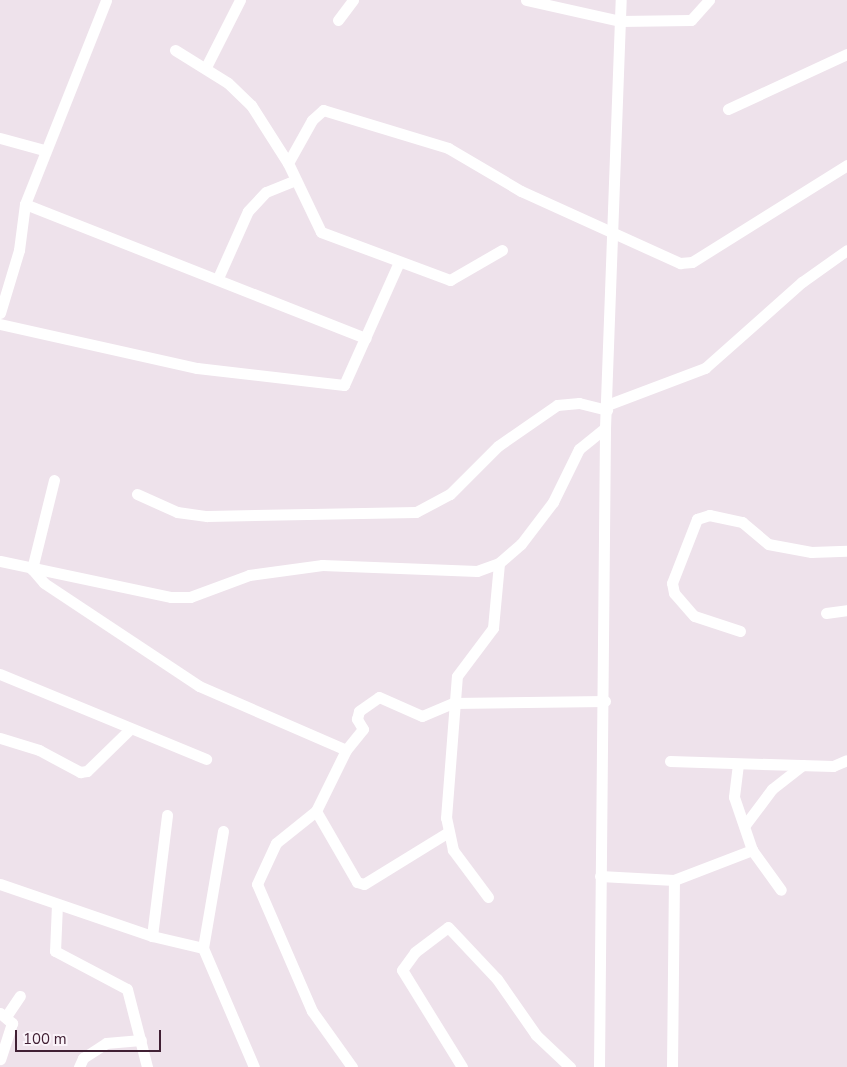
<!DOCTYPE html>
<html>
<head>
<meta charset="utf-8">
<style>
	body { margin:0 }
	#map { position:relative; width:847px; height:1067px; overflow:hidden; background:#eee2eb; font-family:"Nunito Sans",sans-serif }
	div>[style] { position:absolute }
	.street>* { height:11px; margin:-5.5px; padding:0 5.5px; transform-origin:5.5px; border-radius:5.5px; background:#fff }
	span { translate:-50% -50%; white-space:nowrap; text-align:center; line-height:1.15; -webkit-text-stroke:4.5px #faf3f9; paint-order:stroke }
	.scale { position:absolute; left:15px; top:1030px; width:146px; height:22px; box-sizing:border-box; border:2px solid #412034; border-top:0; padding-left:6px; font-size:15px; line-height:18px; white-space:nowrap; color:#412034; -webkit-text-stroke:4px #faf3f9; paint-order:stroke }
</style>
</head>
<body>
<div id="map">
	<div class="street">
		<i style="left:526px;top:0;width:96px;rotate:12.6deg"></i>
		<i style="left:620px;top:21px;width:71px;rotate:-0.8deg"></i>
		<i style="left:691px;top:20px;width:27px;rotate:-48deg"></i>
		<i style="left:338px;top:20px;width:25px;rotate:-53deg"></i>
		<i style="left:175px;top:50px;width:62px;rotate:31.9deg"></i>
		<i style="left:228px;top:83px;width:32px;rotate:44deg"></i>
		<i style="left:251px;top:105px;width:69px;rotate:57.5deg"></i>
		<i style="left:288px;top:163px;width:76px;rotate:64.4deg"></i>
		<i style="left:321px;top:232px;width:138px;rotate:20.4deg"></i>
		<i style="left:450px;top:280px;width:60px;rotate:-30deg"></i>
		<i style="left:206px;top:67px;width:75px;rotate:-63.1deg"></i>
		<i style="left:728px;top:109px;width:131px;rotate:-24.8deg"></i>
		<i style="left:0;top:138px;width:46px;rotate:15.3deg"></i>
		<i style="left:288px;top:163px;width:49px;rotate:-60.8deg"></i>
		<i style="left:312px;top:120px;width:15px;rotate:-42deg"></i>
		<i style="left:323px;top:110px;width:131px;rotate:16.9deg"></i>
		<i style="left:448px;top:148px;width:85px;rotate:30.5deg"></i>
		<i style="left:521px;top:191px;width:175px;rotate:24.4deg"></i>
		<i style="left:680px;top:263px;width:12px;rotate:-5deg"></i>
		<i style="left:692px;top:262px;width:183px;rotate:-32deg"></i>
		<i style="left:25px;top:204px;width:366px;rotate:21.5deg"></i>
		<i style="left:218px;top:278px;width:73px;rotate:-65.9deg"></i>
		<i style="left:248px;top:211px;width:26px;rotate:-47deg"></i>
		<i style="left:266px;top:192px;width:32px;rotate:-22deg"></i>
		<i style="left:0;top:313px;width:66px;rotate:-73.2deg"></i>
		<i style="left:19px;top:250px;width:46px;rotate:-82.6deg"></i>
		<i style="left:25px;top:204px;width:219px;rotate:-68.3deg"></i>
		<i style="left:0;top:324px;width:202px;rotate:12.6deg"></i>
		<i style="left:197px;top:368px;width:148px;rotate:6.6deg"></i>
		<i style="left:344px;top:385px;width:135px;rotate:-65.9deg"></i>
		<i style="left:607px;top:405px;width:105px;rotate:-20.7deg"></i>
		<i style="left:705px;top:368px;width:130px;rotate:-41.6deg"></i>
		<i style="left:802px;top:282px;width:55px;rotate:-35.4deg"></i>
		<i style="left:54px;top:480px;width:92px;rotate:103.9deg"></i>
		<i style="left:32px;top:569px;width:18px;rotate:49deg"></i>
		<i style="left:44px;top:583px;width:186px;rotate:33.6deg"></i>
		<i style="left:199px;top:686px;width:160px;rotate:23.5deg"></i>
		<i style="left:137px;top:494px;width:44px;rotate:24.2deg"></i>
		<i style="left:177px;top:512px;width:30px;rotate:8deg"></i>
		<i style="left:207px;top:516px;width:209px;rotate:-1.1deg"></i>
		<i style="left:416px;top:512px;width:38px;rotate:-28deg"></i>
		<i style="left:450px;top:494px;width:68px;rotate:-45deg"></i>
		<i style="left:498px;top:446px;width:72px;rotate:-34.8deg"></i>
		<i style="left:557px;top:405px;width:22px;rotate:-5deg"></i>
		<i style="left:579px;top:403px;width:29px;rotate:14deg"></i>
		<i style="left:0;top:561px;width:175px;rotate:11.9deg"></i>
		<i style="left:171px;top:597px;width:19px"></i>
		<i style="left:190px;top:597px;width:63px;rotate:-20.4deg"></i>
		<i style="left:249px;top:575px;width:74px;rotate:-7.8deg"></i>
		<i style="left:322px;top:565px;width:155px;rotate:2.2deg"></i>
		<i style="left:477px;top:571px;width:23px;rotate:-20deg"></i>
		<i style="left:499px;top:563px;width:29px;rotate:-41deg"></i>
		<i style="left:521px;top:544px;width:53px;rotate:-52.7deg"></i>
		<i style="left:553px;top:502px;width:59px;rotate:-63.9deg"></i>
		<i style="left:579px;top:449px;width:33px;rotate:-39deg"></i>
		<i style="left:826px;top:613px;width:21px;rotate:-8deg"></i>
		<i style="left:740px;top:631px;width:48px;rotate:-161.9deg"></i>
		<i style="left:694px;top:616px;width:30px;rotate:-131deg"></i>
		<i style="left:674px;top:593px;width:10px;rotate:-101deg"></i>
		<i style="left:672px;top:583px;width:69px;rotate:-68.7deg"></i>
		<i style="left:697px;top:519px;width:13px;rotate:-18deg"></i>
		<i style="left:709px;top:515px;width:34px;rotate:12deg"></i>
		<i style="left:742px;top:522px;width:34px;rotate:40deg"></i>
		<i style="left:768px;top:544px;width:44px;rotate:10.5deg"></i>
		<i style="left:811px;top:552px;width:36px;rotate:-2deg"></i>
		<i style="left:0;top:674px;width:223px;rotate:22.4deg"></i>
		<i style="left:0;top:738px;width:41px;rotate:17.1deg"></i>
		<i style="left:39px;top:750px;width:47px;rotate:28.2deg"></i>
		<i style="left:80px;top:772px;width:7px;rotate:-8deg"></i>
		<i style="left:87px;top:771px;width:60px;rotate:-44.3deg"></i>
		<i style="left:670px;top:761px;width:163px;rotate:1.8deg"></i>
		<i style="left:833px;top:766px;width:15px;rotate:-23deg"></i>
		<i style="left:738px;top:764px;width:33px;rotate:97deg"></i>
		<i style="left:734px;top:797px;width:56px;rotate:71.2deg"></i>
		<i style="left:752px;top:850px;width:49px;rotate:54.1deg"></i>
		<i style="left:316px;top:811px;width:82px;rotate:60deg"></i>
		<i style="left:357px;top:882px;width:7px;rotate:16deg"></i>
		<i style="left:364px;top:884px;width:97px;rotate:-31.6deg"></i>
		<i style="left:745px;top:825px;width:45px;rotate:-53.1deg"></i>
		<i style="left:772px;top:789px;width:39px;rotate:-38deg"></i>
		<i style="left:223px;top:831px;width:119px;rotate:99.7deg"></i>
		<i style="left:203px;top:948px;width:129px;rotate:66.8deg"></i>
		<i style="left:600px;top:876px;width:74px;rotate:3.1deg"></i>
		<i style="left:674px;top:880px;width:84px;rotate:-21deg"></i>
		<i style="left:0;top:884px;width:161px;rotate:18.9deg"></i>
		<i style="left:152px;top:936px;width:52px;rotate:13.2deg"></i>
		<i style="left:488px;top:897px;width:59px;rotate:-126.7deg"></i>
		<i style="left:453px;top:850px;width:33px;rotate:-102deg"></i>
		<i style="left:446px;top:818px;width:142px;rotate:-85.6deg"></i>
		<i style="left:457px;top:676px;width:60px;rotate:-53.1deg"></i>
		<i style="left:493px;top:628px;width:65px;rotate:-84.7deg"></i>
		<i style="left:57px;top:904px;width:47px;rotate:92.4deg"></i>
		<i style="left:55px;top:951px;width:81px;rotate:27.8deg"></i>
		<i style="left:127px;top:989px;width:81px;rotate:75.6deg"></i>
		<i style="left:152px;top:936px;width:122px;rotate:-82.9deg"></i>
		<i style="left:0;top:1013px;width:16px;rotate:40deg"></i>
		<i style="left:12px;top:1023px;width:38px;rotate:108deg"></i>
		<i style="left:7px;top:1015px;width:23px;rotate:-56deg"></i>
		<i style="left:79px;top:1067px;width:10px;rotate:-66deg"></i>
		<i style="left:83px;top:1058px;width:27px;rotate:-33deg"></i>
		<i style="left:106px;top:1043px;width:35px;rotate:-5deg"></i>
		<i style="left:352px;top:1067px;width:69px;rotate:-125.5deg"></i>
		<i style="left:312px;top:1011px;width:138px;rotate:-113.4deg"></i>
		<i style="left:257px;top:884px;width:45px;rotate:-65.1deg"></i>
		<i style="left:276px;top:843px;width:51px;rotate:-38.7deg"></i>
		<i style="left:316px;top:811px;width:68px;rotate:-63.8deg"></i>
		<i style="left:346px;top:750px;width:27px;rotate:-51deg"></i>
		<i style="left:363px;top:729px;width:12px;rotate:-121deg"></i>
		<i style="left:357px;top:719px;width:8px;rotate:-76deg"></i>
		<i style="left:359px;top:711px;width:24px;rotate:-35deg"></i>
		<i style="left:379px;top:697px;width:47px;rotate:23.8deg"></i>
		<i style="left:422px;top:716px;width:34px;rotate:-23deg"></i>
		<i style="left:453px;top:703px;width:152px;rotate:-0.8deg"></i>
		<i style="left:462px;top:1067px;width:114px;rotate:-121.7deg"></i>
		<i style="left:402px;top:970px;width:22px;rotate:-54deg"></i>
		<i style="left:415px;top:952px;width:41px;rotate:-37.1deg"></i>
		<i style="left:448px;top:927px;width:71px;rotate:46.7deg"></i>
		<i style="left:497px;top:979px;width:68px;rotate:55.1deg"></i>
		<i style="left:536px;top:1035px;width:47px;rotate:43.3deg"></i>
		<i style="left:599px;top:1067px;width:639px;rotate:-89.46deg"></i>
		<i style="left:605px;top:428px;width:428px;rotate:-87.9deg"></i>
		<i style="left:672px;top:1067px;width:187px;rotate:-89.4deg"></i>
	</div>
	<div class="scale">100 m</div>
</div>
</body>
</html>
